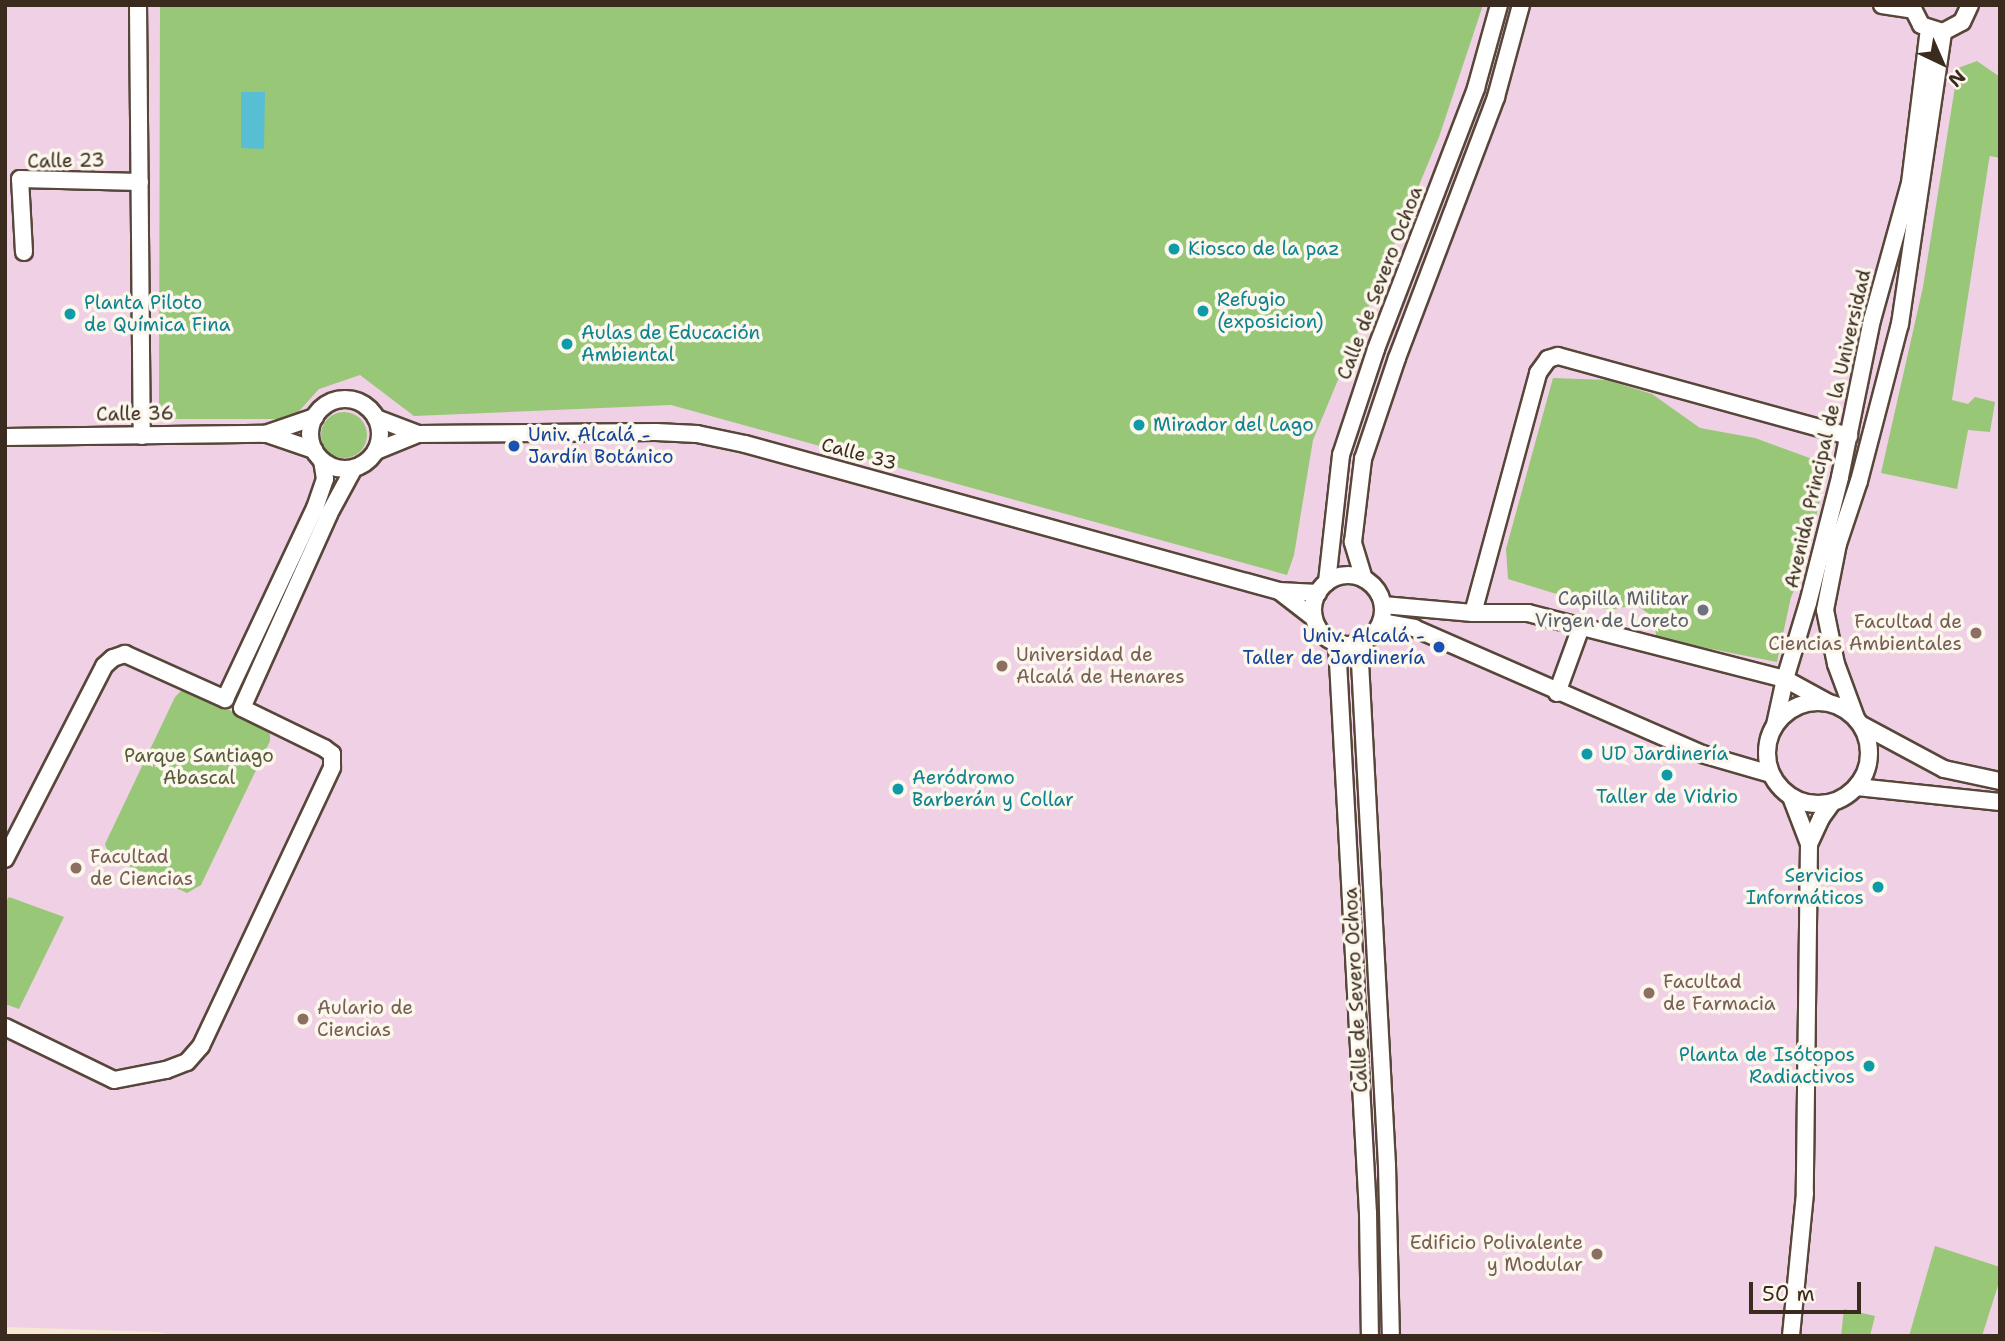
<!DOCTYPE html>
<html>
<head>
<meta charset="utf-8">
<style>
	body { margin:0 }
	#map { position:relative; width:2005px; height:1341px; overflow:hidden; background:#f6e8d2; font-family:"Shantell Sans",sans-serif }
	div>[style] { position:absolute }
	.built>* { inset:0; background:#f0d0e4 }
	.green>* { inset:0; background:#97c777 }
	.round { border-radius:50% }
	.water>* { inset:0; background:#57bed4 }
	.roads { filter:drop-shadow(2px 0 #574639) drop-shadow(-2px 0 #574639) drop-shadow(0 2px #574639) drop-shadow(0 -2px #574639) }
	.minor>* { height:16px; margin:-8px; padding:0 8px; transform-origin:8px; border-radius:8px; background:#fff }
	.minor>.ring { margin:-8px; padding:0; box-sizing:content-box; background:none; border:16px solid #fff; border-radius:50% }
	.dots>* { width:19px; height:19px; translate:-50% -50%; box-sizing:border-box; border:4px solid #fbf7ec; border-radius:50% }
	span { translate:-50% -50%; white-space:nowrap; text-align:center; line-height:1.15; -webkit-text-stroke:7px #fbf7ec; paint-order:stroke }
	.street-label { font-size:19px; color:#3b2a1e }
	.culture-label { font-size:19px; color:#0d838f }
	.left { translate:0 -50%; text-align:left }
	.right { translate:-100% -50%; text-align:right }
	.transit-label { font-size:19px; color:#164399 }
	.worship-label { font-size:19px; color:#5b616d }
	.education-label { font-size:19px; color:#785e54 }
	.park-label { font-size:19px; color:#575939 }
	.frame { position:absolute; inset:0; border:7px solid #3b2a1e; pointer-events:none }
	.north { position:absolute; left:1907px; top:28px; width:70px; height:70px; -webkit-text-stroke:5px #fbf7ec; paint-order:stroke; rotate:136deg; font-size:19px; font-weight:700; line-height:28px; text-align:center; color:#3b2a1e }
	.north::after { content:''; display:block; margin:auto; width:24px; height:32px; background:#3b2a1e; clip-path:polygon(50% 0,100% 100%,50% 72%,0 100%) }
	.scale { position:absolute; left:1749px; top:1282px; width:112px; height:32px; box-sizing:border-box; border:4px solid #3b2a1e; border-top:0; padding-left:9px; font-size:21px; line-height:24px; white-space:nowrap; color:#3b2a1e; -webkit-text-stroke:5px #fbf7ec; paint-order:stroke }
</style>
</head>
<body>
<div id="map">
	<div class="built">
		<i style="clip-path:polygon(5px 5px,2000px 5px,2000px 1336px,174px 1336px,159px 1332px,5px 1327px)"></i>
	</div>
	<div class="green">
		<i style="clip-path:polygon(160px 5px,1483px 5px,1439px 137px,1313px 440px,1294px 555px,1287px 575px,671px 405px,414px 416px,360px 375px,319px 389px,292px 419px,159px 419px)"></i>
		<i style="clip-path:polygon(1977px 61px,2000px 77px,2000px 158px,1990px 156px,1989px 160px,1952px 400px,1968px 404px,1975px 397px,1995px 402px,1990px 432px,1968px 430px,1957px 489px,1881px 473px,1923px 287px,1958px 68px)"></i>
		<i style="clip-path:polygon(1553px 378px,1607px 380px,1652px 394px,1700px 428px,1755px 438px,1818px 461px,1822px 491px,1803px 572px,1791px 597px,1777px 662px,1656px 638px,1655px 618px,1636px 605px,1609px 610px,1508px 579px,1506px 549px)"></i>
		<i class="round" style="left:321px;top:412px;width:46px;height:46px"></i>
		<i style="clip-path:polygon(189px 690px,267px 729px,270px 734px,270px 741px,201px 885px,187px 893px,110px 857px,105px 844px,175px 697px,181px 691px)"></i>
		<i style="clip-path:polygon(9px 897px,64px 917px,19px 1009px,5px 1004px,5px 903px)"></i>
		<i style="clip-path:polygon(1935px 1246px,2000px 1267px,2000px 1279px,1982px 1336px,1909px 1336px)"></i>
		<i style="clip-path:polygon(1844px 1309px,1875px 1316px,1870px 1336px,1841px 1336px)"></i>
	</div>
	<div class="water">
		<i style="clip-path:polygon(241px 92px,265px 92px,264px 149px,241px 148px)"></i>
	</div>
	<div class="roads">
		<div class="minor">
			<i style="left:138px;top:5px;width:431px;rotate:89.5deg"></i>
			<i style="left:1882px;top:5px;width:30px;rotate:9deg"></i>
			<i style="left:1911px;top:5px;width:22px;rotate:63deg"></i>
			<i style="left:1921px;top:25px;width:23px;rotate:18deg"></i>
			<i style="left:1943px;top:32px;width:21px;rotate:-28deg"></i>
			<i style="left:1962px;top:22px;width:19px;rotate:-65deg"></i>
			<i style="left:24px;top:252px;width:73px;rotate:-93.1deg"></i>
			<i style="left:20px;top:179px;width:120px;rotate:1.4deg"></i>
			<i class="ring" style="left:310px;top:399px;width:54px;height:54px"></i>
			<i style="left:376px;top:418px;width:45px;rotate:20.9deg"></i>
			<i style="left:267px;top:434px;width:50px;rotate:18.8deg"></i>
			<i style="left:5px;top:437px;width:260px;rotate:-0.7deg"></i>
			<i style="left:265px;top:434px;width:53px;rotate:-18.8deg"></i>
			<i style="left:376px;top:451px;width:45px;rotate:-22deg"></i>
			<i style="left:418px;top:434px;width:238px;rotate:-0.5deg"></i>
			<i style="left:656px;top:432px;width:41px;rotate:2.8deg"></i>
			<i style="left:697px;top:434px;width:49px;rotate:11.8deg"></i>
			<i style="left:745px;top:444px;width:554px;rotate:15.39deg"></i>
			<i style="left:1279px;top:591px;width:39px;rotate:3deg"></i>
			<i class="ring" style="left:1313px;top:575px;width:54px;height:54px"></i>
			<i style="left:1364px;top:579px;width:39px;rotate:-107deg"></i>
			<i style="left:1353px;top:542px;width:84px;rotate:-83.1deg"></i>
			<i style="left:1363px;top:459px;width:107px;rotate:-71.4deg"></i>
			<i style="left:1397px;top:358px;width:279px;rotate:-69.2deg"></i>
			<i style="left:1496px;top:97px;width:95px;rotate:-74.8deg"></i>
			<i style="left:1327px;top:582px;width:128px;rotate:-83.7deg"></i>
			<i style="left:1341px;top:455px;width:112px;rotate:-71.7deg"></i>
			<i style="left:1376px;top:349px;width:280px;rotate:-69deg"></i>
			<i style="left:1476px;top:88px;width:86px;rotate:-74.5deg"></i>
			<i style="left:1279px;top:591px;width:44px;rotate:37.6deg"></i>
			<i style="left:1383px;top:605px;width:90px;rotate:5.1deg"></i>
			<i style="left:1473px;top:613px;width:55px"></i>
			<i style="left:1528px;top:613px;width:265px;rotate:14.4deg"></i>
			<i style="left:1785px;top:679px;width:50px;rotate:28.6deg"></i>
			<i style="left:1473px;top:613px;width:249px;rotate:-74.8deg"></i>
			<i style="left:1538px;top:373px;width:17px;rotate:-54deg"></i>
			<i style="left:1548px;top:359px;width:10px;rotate:-17deg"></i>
			<i style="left:1558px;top:356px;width:302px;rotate:15.4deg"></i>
			<i style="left:1381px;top:622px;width:34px;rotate:10deg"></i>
			<i style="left:1414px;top:628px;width:314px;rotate:23.6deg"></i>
			<i style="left:1702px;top:754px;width:72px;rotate:16.2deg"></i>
			<i style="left:1363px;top:642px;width:20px;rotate:99deg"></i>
			<i style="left:1360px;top:662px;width:504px;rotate:86.93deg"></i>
			<i style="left:1387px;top:1165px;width:171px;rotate:88.7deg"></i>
			<i style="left:1337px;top:643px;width:571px;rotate:86.89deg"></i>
			<i style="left:1368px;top:1213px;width:123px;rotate:89.1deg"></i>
			<i style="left:1557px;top:693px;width:70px;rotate:-70deg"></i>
			<i class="ring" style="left:1767px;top:702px;width:86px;height:86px"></i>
			<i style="left:1856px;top:718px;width:58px;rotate:-110.3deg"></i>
			<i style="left:1836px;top:664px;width:55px;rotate:-101.5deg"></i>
			<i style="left:1825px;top:610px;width:67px;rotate:-78.9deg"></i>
			<i style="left:1838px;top:544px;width:66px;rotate:-71.6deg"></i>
			<i style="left:1859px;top:481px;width:162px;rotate:-75.4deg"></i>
			<i style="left:1900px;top:324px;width:295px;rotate:-81.6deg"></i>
			<i style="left:1775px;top:725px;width:47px;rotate:-77.7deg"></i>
			<i style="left:1785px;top:679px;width:79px;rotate:-73.2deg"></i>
			<i style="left:1808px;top:603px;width:130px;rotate:-75.7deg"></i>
			<i style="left:1840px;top:477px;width:160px;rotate:-78.5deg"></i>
			<i style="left:1872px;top:320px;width:142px;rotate:-74.5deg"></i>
			<i style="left:1910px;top:183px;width:155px;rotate:-83deg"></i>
			<i style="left:1862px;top:725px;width:93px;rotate:28.2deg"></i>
			<i style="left:1944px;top:769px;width:57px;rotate:12.1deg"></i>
			<i style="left:1857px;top:787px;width:144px;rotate:6deg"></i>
			<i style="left:1791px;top:797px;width:50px;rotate:69deg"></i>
			<i style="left:1809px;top:844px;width:349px;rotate:90.7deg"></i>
			<i style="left:1805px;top:1193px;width:144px;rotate:95.6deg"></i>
			<i style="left:1809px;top:844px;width:29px;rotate:-65deg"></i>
			<i style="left:1821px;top:818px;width:19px;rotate:-54deg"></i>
			<i style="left:5px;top:859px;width:217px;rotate:-62.8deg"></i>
			<i style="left:104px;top:666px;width:12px;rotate:-42deg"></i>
			<i style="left:113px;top:658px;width:13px;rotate:-18deg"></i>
			<i style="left:125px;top:654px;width:110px;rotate:24.2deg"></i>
			<i style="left:225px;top:699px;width:211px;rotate:-64.8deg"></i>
			<i style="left:315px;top:508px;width:31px;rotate:-71deg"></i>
			<i style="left:325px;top:479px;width:18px;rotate:-99deg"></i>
			<i style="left:5px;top:1027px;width:121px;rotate:25.9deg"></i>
			<i style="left:114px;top:1080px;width:53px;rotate:-10.9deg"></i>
			<i style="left:166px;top:1070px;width:22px;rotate:-21deg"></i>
			<i style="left:187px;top:1062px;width:21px;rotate:-49deg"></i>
			<i style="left:201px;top:1046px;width:308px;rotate:-64.8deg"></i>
			<i style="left:332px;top:767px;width:13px;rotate:-90deg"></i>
			<i style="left:332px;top:754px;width:10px;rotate:-143deg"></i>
			<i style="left:324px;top:748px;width:91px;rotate:-154deg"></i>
			<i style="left:242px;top:708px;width:213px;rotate:-65.8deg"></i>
			<i style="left:329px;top:514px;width:52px;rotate:-61.5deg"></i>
		</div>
	</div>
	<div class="dots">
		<i style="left:1174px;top:249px;background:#0f9aa8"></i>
		<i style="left:1203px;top:311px;background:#0f9aa8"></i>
		<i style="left:70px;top:314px;background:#0f9aa8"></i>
		<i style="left:567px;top:344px;background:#0f9aa8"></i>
		<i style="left:1139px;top:425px;background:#0f9aa8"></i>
		<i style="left:514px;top:446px;background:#1a4fb4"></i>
		<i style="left:1703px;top:610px;background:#6b7280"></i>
		<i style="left:1976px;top:633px;background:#8d6e63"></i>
		<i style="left:1439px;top:647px;background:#1a4fb4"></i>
		<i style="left:1002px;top:666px;background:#8d6e63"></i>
		<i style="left:1587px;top:754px;background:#0f9aa8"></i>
		<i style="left:1667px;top:775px;background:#0f9aa8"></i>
		<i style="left:898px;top:789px;background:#0f9aa8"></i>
		<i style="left:76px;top:868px;background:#8d6e63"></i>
		<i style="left:1878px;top:887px;background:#0f9aa8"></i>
		<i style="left:1649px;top:993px;background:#8d6e63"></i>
		<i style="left:303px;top:1019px;background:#8d6e63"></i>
		<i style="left:1869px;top:1066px;background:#0f9aa8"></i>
		<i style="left:1597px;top:1254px;background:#8d6e63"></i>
	</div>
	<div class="street-label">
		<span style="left:66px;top:161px;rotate:-1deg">Calle 23</span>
		<span style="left:1380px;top:283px;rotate:-69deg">Calle de Severo Ochoa</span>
		<span style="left:135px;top:414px;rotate:-1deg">Calle 36</span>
		<span style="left:1828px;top:429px;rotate:-77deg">Avenida Principal de la Universidad</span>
		<span style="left:859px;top:454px;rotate:15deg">Calle 33</span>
		<span style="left:1356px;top:990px;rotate:-93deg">Calle de Severo Ochoa</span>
	</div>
	<div class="culture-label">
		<span class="left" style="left:1188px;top:249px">Kiosco de la paz</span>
		<span class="left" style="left:1217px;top:311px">Refugio<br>(exposicion)</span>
		<span class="left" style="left:84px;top:314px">Planta Piloto<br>de Química Fina</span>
		<span class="left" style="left:581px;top:344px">Aulas de Educación<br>Ambiental</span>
		<span class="left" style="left:1153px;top:425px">Mirador del Lago</span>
		<span class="left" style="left:1601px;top:754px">UD Jardinería</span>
		<span class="left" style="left:912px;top:789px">Aeródromo<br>Barberán y Collar</span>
		<span style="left:1667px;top:797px">Taller de Vidrio</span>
		<span class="right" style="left:1864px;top:887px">Servicios<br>Informáticos</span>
		<span class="right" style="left:1855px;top:1066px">Planta de Isótopos<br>Radiactivos</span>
	</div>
	<div class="transit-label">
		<span class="left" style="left:528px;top:446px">Univ. Alcalá -<br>Jardín Botánico</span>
		<span class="right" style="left:1425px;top:647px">Univ. Alcalá -<br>Taller de Jardinería</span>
	</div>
	<div class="worship-label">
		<span class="right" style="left:1689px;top:610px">Capilla Militar<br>Virgen de Loreto</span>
	</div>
	<div class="education-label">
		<span class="right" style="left:1962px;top:633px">Facultad de<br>Ciencias Ambientales</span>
		<span class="left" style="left:1016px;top:666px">Universidad de<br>Alcalá de Henares</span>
		<span class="left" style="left:90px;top:868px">Facultad<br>de Ciencias</span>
		<span class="left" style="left:1663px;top:993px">Facultad<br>de Farmacia</span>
		<span class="left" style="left:317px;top:1019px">Aulario de<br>Ciencias</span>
		<span class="right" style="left:1583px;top:1254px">Edificio Polivalente<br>y Modular</span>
	</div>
	<div class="park-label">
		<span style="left:199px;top:767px">Parque Santiago<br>Abascal</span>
	</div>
	<div class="frame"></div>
	<div class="north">N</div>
	<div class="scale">50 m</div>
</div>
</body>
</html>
